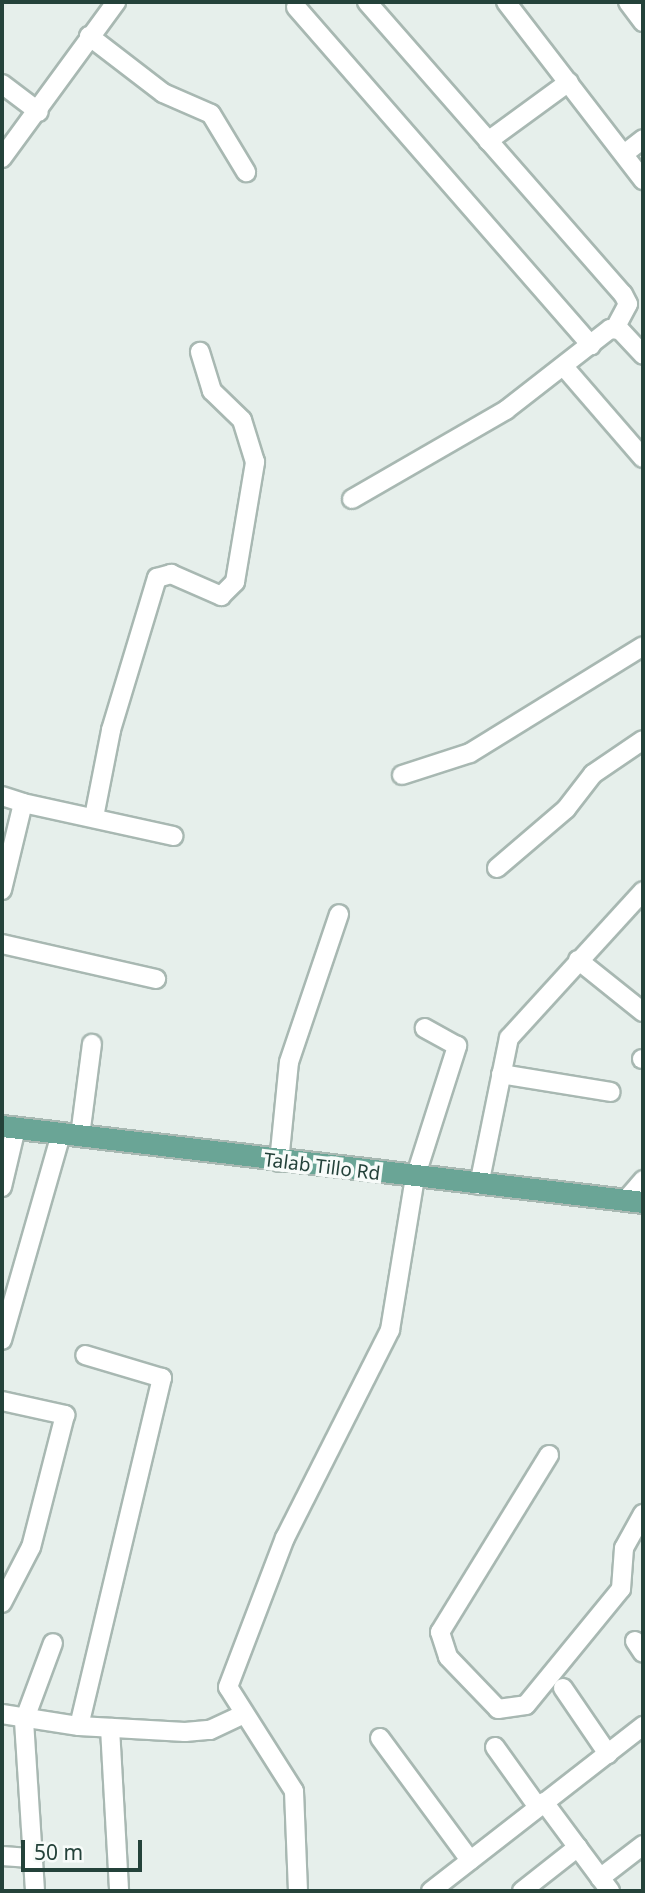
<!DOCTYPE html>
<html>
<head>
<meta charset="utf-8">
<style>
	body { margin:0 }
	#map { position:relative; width:645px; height:1893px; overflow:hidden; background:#e6efeb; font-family:"Noto Sans",sans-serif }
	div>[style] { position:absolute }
	.roads { filter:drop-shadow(2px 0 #a8b8b2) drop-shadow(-2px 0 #a8b8b2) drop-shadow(0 2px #a8b8b2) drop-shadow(0 -2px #a8b8b2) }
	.minor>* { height:18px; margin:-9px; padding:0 9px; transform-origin:9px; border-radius:9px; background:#fff }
	.major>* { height:21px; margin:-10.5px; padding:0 10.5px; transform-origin:10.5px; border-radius:10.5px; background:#6aa596 }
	span { translate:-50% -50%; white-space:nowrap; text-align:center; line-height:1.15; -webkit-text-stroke:7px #f7fbf9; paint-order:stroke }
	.street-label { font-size:19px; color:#24423a }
	.frame { position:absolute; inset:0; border:4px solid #24423a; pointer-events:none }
	.scale { position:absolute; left:21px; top:1840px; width:121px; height:32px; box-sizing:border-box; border:4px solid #24423a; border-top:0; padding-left:9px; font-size:21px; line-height:24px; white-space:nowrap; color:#24423a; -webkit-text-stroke:5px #f7fbf9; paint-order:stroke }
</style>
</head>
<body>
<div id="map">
	<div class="roads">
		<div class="minor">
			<i style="left:367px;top:2px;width:388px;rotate:48.8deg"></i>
			<i style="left:623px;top:294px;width:11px;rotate:63deg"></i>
			<i style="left:628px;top:304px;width:27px;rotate:118deg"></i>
			<i style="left:506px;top:2px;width:225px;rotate:52.4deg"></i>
			<i style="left:628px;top:2px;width:25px;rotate:53deg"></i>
			<i style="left:296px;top:7px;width:449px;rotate:48.9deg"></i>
			<i style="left:89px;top:36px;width:93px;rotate:37.6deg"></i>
			<i style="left:163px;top:93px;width:52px;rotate:23.6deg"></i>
			<i style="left:211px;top:114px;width:68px;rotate:58.9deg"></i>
			<i style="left:2px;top:84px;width:46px;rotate:37.1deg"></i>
			<i style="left:488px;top:141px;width:100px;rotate:-36.1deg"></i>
			<i style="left:624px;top:154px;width:24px;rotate:-38deg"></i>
			<i style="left:2px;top:158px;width:193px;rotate:-53.8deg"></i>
			<i style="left:565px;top:368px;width:119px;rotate:49.1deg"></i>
			<i style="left:352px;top:499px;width:178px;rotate:-30deg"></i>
			<i style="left:506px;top:410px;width:132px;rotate:-37.9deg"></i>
			<i style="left:610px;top:329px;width:10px;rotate:6deg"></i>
			<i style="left:620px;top:330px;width:34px;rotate:47deg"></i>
			<i style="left:402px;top:775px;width:71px;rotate:-17.9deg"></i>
			<i style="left:470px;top:753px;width:203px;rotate:-31.7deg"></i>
			<i style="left:2px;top:796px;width:22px;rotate:18deg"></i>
			<i style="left:94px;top:817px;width:89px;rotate:-78.9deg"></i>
			<i style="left:111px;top:730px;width:159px;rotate:-73.2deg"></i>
			<i style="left:157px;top:578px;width:15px;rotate:-16deg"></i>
			<i style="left:171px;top:574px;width:55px;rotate:23.7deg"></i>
			<i style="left:221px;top:596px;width:20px;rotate:-45deg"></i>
			<i style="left:235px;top:582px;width:122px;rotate:-80.5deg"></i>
			<i style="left:255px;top:462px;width:44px;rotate:-107.2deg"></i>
			<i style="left:242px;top:420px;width:42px;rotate:-136deg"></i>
			<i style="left:212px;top:391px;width:41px;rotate:-107.1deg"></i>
			<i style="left:497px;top:868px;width:91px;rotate:-40.5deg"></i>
			<i style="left:566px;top:809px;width:44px;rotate:-52.4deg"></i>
			<i style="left:593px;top:774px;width:60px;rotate:-34.2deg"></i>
			<i style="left:2px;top:890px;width:89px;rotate:-76.4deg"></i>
			<i style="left:23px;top:803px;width:154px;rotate:12.4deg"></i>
			<i style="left:2px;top:944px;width:158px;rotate:12.8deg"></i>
			<i style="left:578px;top:960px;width:83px;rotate:38.7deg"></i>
			<i style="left:642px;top:1059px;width:1px"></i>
			<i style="left:501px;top:1074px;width:111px;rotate:9.3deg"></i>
			<i style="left:80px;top:1136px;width:93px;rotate:-82.6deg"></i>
			<i style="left:279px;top:1162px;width:100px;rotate:-84.3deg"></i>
			<i style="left:289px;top:1062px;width:156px;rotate:-71.3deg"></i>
			<i style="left:479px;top:1185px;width:150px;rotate:-78.5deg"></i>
			<i style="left:509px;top:1038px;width:199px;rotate:-47.6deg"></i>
			<i style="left:2px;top:1187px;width:61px;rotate:-76.7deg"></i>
			<i style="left:625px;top:1201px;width:28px;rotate:-49deg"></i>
			<i style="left:2px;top:1340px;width:214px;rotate:-74deg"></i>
			<i style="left:2px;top:1401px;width:65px;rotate:12.5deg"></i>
			<i style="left:65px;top:1415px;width:136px;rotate:104.4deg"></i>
			<i style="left:31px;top:1547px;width:63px;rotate:117.4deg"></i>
			<i style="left:549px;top:1455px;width:208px;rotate:121.6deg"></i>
			<i style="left:440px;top:1632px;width:26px;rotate:72deg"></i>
			<i style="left:448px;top:1657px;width:72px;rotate:46.1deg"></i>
			<i style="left:498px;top:1709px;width:28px;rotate:-8deg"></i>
			<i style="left:526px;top:1705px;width:150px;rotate:-50.7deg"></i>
			<i style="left:621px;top:1589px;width:41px;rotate:-85.8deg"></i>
			<i style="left:624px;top:1548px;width:39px;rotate:-61deg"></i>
			<i style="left:635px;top:1641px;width:14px;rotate:56deg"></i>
			<i style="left:563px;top:1688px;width:80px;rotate:55.7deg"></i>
			<i style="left:2px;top:1714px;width:78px;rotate:8.9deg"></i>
			<i style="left:79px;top:1726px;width:106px;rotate:3.2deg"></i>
			<i style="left:185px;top:1732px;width:25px;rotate:-5deg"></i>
			<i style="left:210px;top:1730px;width:35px;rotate:-25deg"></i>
			<i style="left:79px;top:1726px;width:358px;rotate:-76.6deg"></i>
			<i style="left:162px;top:1378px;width:80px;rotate:-163.4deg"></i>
			<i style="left:110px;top:1728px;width:163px;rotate:86.8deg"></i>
			<i style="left:380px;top:1738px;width:152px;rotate:53.6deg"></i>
			<i style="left:495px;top:1747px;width:74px;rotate:54.4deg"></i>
			<i style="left:544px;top:1802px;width:111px;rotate:53.4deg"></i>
			<i style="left:2px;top:1856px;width:32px;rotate:4deg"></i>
			<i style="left:600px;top:1878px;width:54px;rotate:-37.5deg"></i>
			<i style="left:35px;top:1891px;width:170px;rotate:-93.7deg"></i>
			<i style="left:24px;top:1721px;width:83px;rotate:-69.6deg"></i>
			<i style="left:298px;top:1891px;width:100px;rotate:-92.3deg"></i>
			<i style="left:294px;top:1791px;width:123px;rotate:-122.4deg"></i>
			<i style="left:228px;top:1687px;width:160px;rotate:-69.1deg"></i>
			<i style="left:285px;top:1538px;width:233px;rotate:-63.2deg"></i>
			<i style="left:390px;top:1330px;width:154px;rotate:-80.7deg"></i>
			<i style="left:415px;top:1178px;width:139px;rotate:-72.3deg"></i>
			<i style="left:457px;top:1046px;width:37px;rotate:-151deg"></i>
			<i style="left:431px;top:1891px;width:269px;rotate:-37.9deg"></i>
			<i style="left:522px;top:1891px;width:71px;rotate:-38.2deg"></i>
		</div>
		<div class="major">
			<i style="left:2px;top:1126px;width:645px;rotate:6.76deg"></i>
		</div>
	</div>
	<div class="street-label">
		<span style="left:322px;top:1167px;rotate:7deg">Talab Tillo Rd</span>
	</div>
	<div class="frame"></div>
	<div class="scale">50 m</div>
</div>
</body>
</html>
